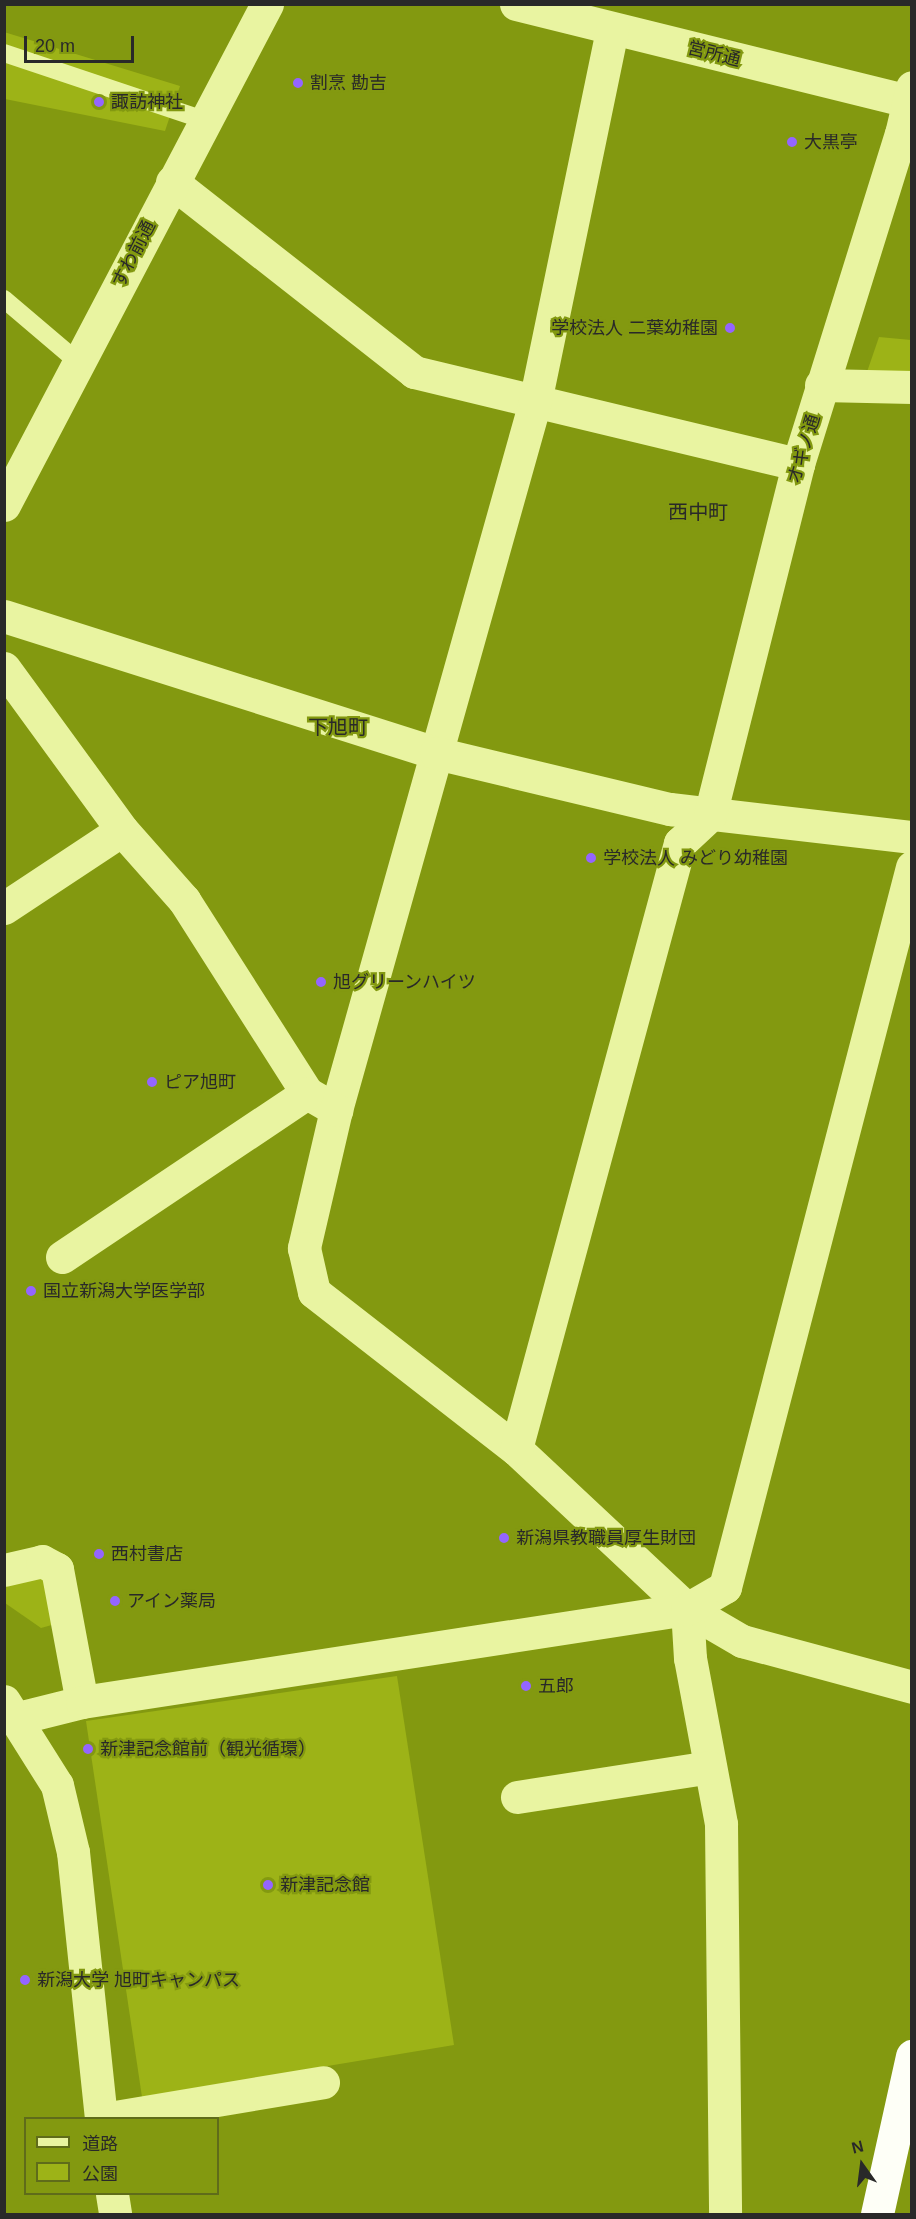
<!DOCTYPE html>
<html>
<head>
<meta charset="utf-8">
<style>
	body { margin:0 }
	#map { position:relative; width:916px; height:2219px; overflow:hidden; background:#839910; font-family:Helvetica,"Noto Sans JP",sans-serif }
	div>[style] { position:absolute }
	.green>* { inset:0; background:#9db317 }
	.service>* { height:18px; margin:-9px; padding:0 9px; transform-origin:9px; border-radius:9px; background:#e9f4a1 }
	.minor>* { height:33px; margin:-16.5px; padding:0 16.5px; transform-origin:16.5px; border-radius:16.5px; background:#e9f4a1 }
	.tertiary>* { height:33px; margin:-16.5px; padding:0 16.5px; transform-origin:16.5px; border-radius:16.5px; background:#e9f4a1 }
	.trunk>* { height:33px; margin:-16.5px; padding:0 16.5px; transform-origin:16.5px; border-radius:16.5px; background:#fefff7 }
	.dots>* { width:16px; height:16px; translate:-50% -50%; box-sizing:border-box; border:3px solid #839910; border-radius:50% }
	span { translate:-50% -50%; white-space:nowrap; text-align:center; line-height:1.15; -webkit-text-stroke:4.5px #839910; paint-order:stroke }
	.street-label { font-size:18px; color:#292929 }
	.poi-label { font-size:18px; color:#292929 }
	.left { translate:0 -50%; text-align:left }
	.right { translate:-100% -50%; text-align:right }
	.neighbourhood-label { font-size:20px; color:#292929 }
	.frame { position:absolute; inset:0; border:6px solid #292929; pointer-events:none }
	.legend { position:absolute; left:24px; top:2117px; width:195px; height:78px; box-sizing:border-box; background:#839910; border:2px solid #5f6c1a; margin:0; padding:8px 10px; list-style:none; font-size:18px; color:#292929 }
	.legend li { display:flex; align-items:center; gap:12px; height:30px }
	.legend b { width:30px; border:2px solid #5f6c1a }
	.north { position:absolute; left:832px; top:2135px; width:60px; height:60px; -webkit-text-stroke:4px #839910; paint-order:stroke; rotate:346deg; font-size:16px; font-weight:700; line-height:24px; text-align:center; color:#292929 }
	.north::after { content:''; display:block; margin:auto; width:21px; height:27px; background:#292929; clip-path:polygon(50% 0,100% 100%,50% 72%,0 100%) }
	.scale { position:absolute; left:24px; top:36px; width:110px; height:27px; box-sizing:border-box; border:3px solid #292929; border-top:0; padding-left:8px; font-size:18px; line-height:21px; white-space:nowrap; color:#292929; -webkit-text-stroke:4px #839910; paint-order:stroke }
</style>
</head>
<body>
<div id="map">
	<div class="green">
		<i style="clip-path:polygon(4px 32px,180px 86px,165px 131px,5px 99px)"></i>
		<i style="clip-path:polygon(879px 337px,911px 340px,911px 373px,867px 372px)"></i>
		<i style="clip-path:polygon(40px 1573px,59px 1623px,41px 1628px,5px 1603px,4px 1581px)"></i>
		<i style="clip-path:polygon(397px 1676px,454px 2045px,142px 2097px,86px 1721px)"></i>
	</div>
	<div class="service">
		<i style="left:4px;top:53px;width:211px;rotate:18.5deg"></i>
		<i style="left:4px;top:299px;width:97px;rotate:40.4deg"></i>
	</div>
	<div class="minor">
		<i style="left:172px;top:182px;width:308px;rotate:38.1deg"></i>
		<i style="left:414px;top:372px;width:395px;rotate:13.5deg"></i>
		<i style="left:821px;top:385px;width:91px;rotate:1.3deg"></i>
		<i style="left:535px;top:402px;width:735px;rotate:105.7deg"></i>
		<i style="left:336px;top:1110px;width:142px;rotate:103.1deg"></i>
		<i style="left:304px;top:1248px;width:45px;rotate:77.2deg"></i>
		<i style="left:314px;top:1292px;width:256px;rotate:37.9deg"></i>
		<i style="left:516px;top:1449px;width:234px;rotate:43.1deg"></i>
		<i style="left:687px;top:1609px;width:64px;rotate:30.2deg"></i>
		<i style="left:742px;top:1641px;width:176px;rotate:15.1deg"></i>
		<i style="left:4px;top:505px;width:566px;rotate:-62.3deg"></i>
		<i style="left:4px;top:616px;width:453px;rotate:17.6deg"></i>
		<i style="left:436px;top:753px;width:241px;rotate:13.5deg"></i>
		<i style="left:670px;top:809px;width:244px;rotate:6.6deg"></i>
		<i style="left:4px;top:668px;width:200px;rotate:53.9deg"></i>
		<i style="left:122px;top:830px;width:94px;rotate:48.5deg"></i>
		<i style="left:184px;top:900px;width:229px;rotate:57.5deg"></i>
		<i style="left:307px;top:1093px;width:34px;rotate:30deg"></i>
		<i style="left:4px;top:908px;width:141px;rotate:-33.5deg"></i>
		<i style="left:62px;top:1257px;width:295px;rotate:-33.8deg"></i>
		<i style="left:516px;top:1449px;width:628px;rotate:-74.86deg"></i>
		<i style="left:680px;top:843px;width:41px;rotate:-43deg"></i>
		<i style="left:4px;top:1570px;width:39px;rotate:-13deg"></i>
		<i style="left:42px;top:1561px;width:17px;rotate:28deg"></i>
		<i style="left:57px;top:1569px;width:135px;rotate:79.4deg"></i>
		<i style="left:687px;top:1609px;width:49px;rotate:86.5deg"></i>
		<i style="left:690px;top:1658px;width:169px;rotate:79.4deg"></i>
		<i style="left:721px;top:1824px;width:390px;rotate:89.4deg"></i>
		<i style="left:18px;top:1718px;width:66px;rotate:-14deg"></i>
		<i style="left:82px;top:1702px;width:612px;rotate:-8.74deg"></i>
		<i style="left:687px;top:1609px;width:44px;rotate:-30.1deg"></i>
		<i style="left:725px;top:1587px;width:744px;rotate:-75.44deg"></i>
		<i style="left:517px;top:1797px;width:195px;rotate:-8.8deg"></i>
		<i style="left:109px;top:2118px;width:217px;rotate:-9.5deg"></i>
	</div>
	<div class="tertiary">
		<i style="left:516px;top:4px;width:408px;rotate:13.9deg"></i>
		<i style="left:535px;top:402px;width:381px;rotate:-78.3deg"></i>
		<i style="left:710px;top:815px;width:362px;rotate:-75.9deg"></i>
		<i style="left:798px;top:464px;width:346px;rotate:-72.7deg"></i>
		<i style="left:901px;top:134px;width:48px;rotate:-76.8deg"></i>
		<i style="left:4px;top:1701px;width:99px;rotate:57.8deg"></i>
		<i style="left:57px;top:1785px;width:69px;rotate:76.6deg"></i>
		<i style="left:73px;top:1852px;width:267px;rotate:84deg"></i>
		<i style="left:112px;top:2194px;width:20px;rotate:81deg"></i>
	</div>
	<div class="trunk">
		<i style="left:877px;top:2214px;width:162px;rotate:-77.5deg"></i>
	</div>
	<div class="dots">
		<i style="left:298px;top:83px;background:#9465ff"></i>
		<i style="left:99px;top:102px;background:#9465ff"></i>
		<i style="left:792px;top:142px;background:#9465ff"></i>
		<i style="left:730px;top:328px;background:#9465ff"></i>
		<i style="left:591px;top:858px;background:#9465ff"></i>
		<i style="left:321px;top:982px;background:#9465ff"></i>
		<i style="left:152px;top:1082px;background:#9465ff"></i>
		<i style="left:31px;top:1291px;background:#9465ff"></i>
		<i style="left:504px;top:1538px;background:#9465ff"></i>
		<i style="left:99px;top:1554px;background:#9465ff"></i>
		<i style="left:115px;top:1601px;background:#9465ff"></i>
		<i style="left:526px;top:1686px;background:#9465ff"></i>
		<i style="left:88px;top:1749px;background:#9465ff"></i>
		<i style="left:268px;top:1885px;background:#9465ff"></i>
		<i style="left:25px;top:1980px;background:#9465ff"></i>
	</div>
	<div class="street-label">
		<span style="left:714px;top:54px;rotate:14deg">営所通</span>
		<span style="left:134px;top:254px;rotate:-63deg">すわ前通</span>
		<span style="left:804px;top:449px;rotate:-73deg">オギノ通</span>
	</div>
	<div class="poi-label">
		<span class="left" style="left:310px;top:83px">割烹 勘吉</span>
		<span class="left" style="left:111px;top:102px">諏訪神社</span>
		<span class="left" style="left:804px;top:142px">大黒亭</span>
		<span class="right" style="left:718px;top:328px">学校法人 二葉幼稚園</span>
		<span class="left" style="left:603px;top:858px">学校法人 みどり幼稚園</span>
		<span class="left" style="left:333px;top:982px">旭グリーンハイツ</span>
		<span class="left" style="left:164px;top:1082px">ピア旭町</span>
		<span class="left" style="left:43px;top:1291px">国立新潟大学医学部</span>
		<span class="left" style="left:516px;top:1538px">新潟県教職員厚生財団</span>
		<span class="left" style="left:111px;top:1554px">西村書店</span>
		<span class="left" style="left:127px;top:1601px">アイン薬局</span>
		<span class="left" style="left:538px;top:1686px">五郎</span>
		<span class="left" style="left:100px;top:1749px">新津記念館前（観光循環）</span>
		<span class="left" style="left:280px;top:1885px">新津記念館</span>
		<span class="left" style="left:37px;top:1980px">新潟大学 旭町キャンパス</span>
	</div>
	<div class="neighbourhood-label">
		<span style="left:698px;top:512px">西中町</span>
		<span style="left:338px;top:727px">下旭町</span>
	</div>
	<div class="frame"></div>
	<ul class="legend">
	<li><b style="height:8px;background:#e9f4a1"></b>道路</li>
	<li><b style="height:16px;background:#9db317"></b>公園</li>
	</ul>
	<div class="north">N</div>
	<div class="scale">20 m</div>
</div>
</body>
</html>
